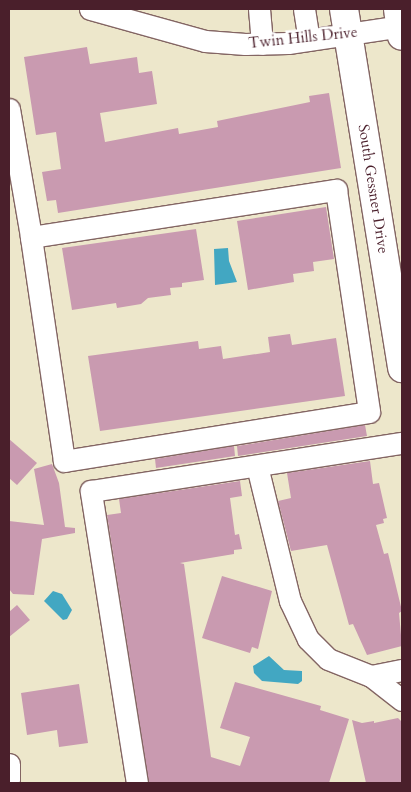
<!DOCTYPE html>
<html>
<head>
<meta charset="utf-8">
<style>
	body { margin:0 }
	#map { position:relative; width:411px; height:792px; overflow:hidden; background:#ede7cb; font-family:Cardo,serif }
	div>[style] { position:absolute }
	.water>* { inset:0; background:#42a7c2 }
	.building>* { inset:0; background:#c99ab0 }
	.roads { filter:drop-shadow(1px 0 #836563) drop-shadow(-1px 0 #836563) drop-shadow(0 1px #836563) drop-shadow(0 -1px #836563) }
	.minor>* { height:21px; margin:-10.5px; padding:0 10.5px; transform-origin:10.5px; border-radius:10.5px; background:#fff }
	.major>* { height:28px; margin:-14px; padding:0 14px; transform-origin:14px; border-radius:14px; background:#fff }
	span { translate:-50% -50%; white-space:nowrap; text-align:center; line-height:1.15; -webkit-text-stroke:5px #fff; paint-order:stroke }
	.street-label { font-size:15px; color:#4a1f2b }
	.frame { position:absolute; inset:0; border:10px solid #4a1f2b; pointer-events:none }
</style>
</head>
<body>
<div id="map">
	<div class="water">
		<i style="clip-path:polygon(228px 248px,229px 261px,237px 282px,215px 285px,214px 249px)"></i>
		<i style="clip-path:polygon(53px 591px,62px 594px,72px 610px,67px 619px,63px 620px,44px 601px)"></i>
		<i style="clip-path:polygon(269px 656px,284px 670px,302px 671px,302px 681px,298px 684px,262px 681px,254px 673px,253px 666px)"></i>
	</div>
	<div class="building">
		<i style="clip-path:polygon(87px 47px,90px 64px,137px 57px,139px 73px,152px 71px,157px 104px,100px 113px,105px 142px,178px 128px,179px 134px,218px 127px,217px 121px,310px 102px,309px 96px,329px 93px,341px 168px,58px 213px,56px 200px,47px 201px,42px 172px,61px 169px,56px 132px,36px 135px,24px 57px)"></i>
		<i style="clip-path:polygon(326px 207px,334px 259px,313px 262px,314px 271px,293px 274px,294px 282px,248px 290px,237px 221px)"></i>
		<i style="clip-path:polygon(196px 229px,204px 280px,182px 283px,182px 287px,170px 288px,171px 295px,148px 298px,141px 304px,117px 308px,116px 303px,72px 310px,62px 248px)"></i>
		<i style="clip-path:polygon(290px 334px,292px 345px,336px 338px,345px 396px,100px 431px,88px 356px,198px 341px,199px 349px,221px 346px,223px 359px,270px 352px,268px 337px)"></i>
		<i style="clip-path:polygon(365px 425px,367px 436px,238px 456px,237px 446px)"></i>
		<i style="clip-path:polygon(9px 439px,37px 463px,17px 485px,9px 478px)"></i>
		<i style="clip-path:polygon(234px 446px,235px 456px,156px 468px,155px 459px)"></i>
		<i style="clip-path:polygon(370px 461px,373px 484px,379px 483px,387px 518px,383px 519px,384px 523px,376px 525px,384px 554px,388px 553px,402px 611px,399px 613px,402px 646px,367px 655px,353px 624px,349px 625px,327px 545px,291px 551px,278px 501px,291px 498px,287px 473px)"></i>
		<i style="clip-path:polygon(52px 464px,59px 483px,65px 527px,75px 528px,75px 533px,42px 539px,34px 595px,13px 594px,9px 589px,9px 521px,44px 525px,34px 469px)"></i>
		<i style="clip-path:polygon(240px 481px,242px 496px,230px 498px,235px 535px,239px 534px,242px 549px,234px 550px,234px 554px,180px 563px,184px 564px,211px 757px,240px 766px,250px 737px,220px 728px,235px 682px,321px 706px,320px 710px,349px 719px,329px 783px,149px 783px,107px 515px,121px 513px,119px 499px)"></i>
		<i style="clip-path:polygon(222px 576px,272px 591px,258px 649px,252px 647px,250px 653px,202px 638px)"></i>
		<i style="clip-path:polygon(17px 605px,30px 620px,9px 637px,9px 612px)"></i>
		<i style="clip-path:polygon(79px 684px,88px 743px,59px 747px,57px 730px,27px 735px,21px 693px)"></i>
		<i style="clip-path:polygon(398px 718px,402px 722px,402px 783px,366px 783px,352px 720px,362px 723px,374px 721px,374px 723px)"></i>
	</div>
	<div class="roads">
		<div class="minor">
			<i style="left:90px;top:9px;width:119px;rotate:15.5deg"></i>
			<i style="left:205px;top:41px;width:40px;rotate:4.3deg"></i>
			<i style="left:245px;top:44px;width:43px;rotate:-1.3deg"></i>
			<i style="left:288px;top:43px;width:115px;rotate:-8.5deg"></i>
			<i style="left:259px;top:9px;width:35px;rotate:85deg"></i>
			<i style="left:304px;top:9px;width:31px;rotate:81deg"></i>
			<i style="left:9px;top:109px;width:130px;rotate:80.2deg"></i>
			<i style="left:336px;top:190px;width:224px;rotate:81.5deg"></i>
			<i style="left:369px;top:412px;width:309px;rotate:170.9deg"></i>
			<i style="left:64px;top:461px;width:226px;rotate:-98.4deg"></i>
			<i style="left:31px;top:237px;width:309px;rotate:-8.8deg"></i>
			<i style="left:257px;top:466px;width:139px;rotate:76.3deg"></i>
			<i style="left:290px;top:601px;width:42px;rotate:64.7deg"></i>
			<i style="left:308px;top:639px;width:28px;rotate:45deg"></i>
			<i style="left:328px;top:659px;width:46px;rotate:21.6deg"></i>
			<i style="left:371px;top:676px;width:39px;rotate:38deg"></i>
			<i style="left:371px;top:676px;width:32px;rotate:-11deg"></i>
			<i style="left:9px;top:764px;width:16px;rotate:90deg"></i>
			<i style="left:137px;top:783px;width:296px;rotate:-99deg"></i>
			<i style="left:91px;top:491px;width:315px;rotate:-8.8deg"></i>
		</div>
		<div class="major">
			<i style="left:344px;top:9px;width:364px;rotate:80.8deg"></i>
			<i style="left:398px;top:9px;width:27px;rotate:82deg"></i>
		</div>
	</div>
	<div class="street-label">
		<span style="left:303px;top:38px;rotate:-6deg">Twin Hills Drive</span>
		<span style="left:373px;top:189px;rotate:81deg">South Gessner Drive</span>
	</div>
	<div class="frame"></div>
</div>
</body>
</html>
